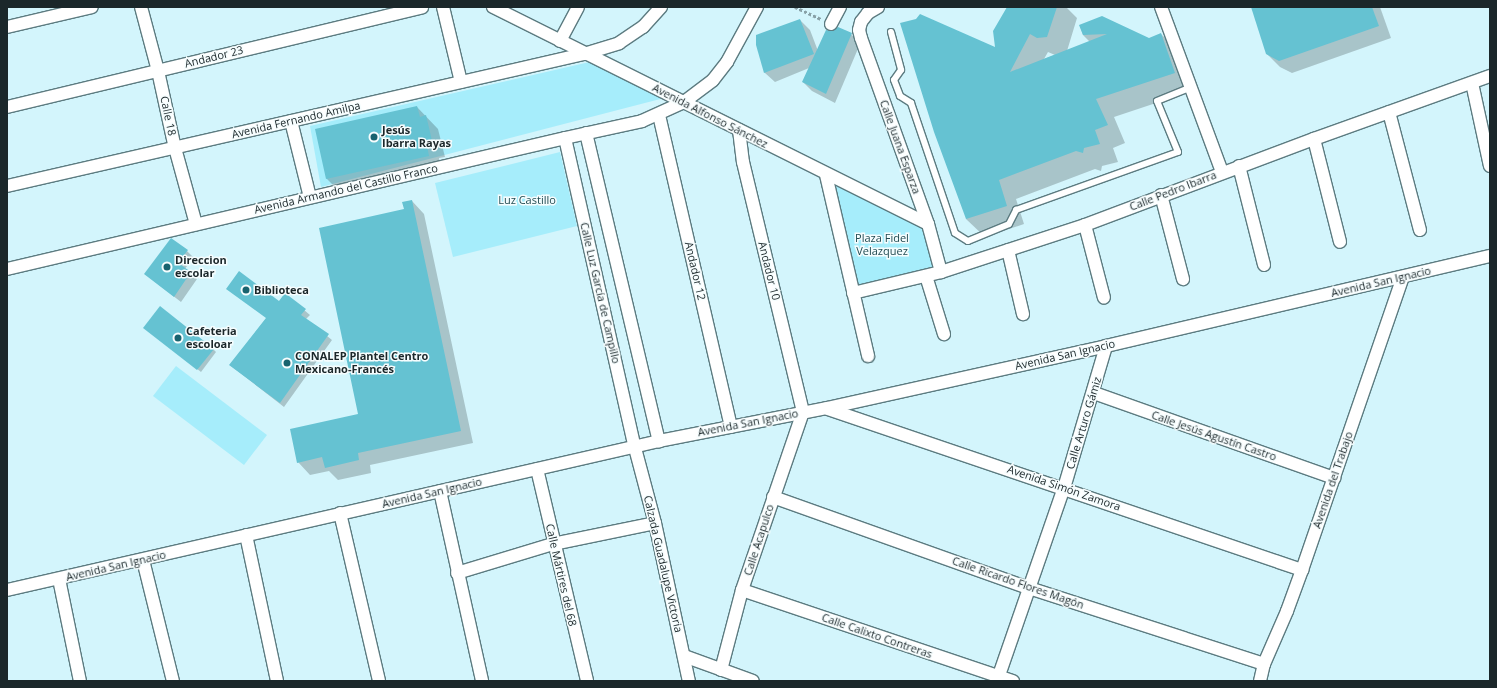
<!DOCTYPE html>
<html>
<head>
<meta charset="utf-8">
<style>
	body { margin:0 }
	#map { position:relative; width:1497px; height:688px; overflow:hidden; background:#d3f5fc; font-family:"Open Sans",sans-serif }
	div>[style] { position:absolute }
	.green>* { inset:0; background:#a6edfb }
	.shadow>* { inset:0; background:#0003 }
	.building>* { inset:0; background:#65c2d2 }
	.path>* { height:2.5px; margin-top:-1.25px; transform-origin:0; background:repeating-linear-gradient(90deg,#88a1a7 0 3px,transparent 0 5px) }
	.roads { filter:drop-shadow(1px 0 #5c7b80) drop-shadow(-1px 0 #5c7b80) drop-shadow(0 1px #5c7b80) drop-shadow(0 -1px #5c7b80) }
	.lane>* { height:6px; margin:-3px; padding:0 3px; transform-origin:3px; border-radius:3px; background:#fff }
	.street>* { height:12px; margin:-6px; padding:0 6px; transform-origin:6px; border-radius:6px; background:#fff }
	.dots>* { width:11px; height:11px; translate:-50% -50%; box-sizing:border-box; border:2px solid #f6fdfe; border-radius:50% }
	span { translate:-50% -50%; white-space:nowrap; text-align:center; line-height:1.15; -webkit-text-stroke:3px #f6fdfe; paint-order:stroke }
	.street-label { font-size:11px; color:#1b272a }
	.poi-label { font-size:11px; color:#1b272a; font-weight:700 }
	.left { translate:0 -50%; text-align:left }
	.park-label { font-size:11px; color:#1f4a51 }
	.frame { position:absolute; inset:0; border:8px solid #1b272a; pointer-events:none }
</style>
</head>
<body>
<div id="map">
	<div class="green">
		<i style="clip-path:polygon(594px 61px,668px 97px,321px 187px,310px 126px)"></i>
		<i style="clip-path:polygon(560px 152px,577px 226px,453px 257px,435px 183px)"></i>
		<i style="clip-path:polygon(826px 175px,928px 224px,941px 272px,853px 293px)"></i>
		<i style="clip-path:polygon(176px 366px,267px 435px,244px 465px,153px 396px)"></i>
	</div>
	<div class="shadow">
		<i style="clip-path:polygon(evenodd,1009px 7px,1066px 7px,1077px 18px,1067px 51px,1090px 42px,1083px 35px,1080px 26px,1149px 39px,1161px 34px,1179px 52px,1192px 91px,1114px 117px,1125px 143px,1113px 148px,1118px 162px,1102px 166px,1101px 171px,1095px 169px,1016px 199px,1024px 224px,985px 237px,966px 219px,996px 49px,1009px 7px,1048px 52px,1055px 55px,1044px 59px,1048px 52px)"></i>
		<i style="clip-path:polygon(1252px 7px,1380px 7px,1391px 38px,1292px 73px,1280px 67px,1267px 54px)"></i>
		<i style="clip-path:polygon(800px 20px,810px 30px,818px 51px,851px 34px,860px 44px,835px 103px,812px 91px,803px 82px,809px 68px,775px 82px,765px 73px,757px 45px)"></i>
		<i style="clip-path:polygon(417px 107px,438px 129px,445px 157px,439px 158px,441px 168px,339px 191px,327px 179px,316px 130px)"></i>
		<i style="clip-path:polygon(412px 201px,424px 214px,473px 443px,370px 465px,371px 473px,338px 480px,329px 471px,310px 475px,298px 462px,359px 415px,405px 210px)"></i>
		<i style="clip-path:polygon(187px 251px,193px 257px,185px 269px,197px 279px,181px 302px,145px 274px)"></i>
		<i style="clip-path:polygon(285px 294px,310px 315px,306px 319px,332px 340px,284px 407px,230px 365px)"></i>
		<i style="clip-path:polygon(146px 329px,213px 349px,216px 352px,201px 372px)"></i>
	</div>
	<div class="building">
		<i style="clip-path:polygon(1007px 7px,1057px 7px,1047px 37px,1037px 38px,1030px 34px,1010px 72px,1107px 34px,1083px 35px,1079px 25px,1102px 16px,1149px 38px,1161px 33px,1175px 73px,1096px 99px,1108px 125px,1095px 130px,1100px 144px,1084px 148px,1083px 153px,1076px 151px,999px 180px,1007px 206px,966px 219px,934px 132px,900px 23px,916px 19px,920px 14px,995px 47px,993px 31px)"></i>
		<i style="clip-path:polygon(1251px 7px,1372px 7px,1379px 26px,1279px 61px,1266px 54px)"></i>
		<i style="clip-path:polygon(800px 19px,814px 54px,764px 73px,756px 45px,756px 35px)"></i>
		<i style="clip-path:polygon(838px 27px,852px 33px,826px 94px,802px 82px,826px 30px,832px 31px)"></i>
		<i style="clip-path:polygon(417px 106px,420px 117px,426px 115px,433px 145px,427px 146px,429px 156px,326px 179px,315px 129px)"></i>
		<i style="clip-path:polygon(412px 200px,461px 431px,358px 453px,359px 460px,325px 468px,322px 457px,297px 463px,290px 429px,358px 414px,319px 228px,404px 209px,402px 202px)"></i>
		<i style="clip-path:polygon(171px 238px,188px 250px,178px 263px,191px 272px,174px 297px,144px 274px)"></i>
		<i style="clip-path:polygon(239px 271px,279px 301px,285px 293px,306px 309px,301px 315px,329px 334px,280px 403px,229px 365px,266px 318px,226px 289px)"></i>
		<i style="clip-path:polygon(160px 306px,214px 349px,197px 370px,143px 328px)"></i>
	</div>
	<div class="path">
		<i style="left:795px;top:7px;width:29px;rotate:25deg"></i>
	</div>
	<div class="roads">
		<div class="lane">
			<i style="left:891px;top:32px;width:39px;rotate:75deg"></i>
			<i style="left:901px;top:70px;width:12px;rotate:125deg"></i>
			<i style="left:894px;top:80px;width:17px;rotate:69deg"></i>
			<i style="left:900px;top:96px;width:13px;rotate:32deg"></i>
			<i style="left:911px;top:103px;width:137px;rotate:71.3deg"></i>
			<i style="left:955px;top:233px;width:15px;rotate:32deg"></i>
			<i style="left:968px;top:241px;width:44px;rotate:-22.5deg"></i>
			<i style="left:1009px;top:224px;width:16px;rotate:-63deg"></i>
			<i style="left:1016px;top:210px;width:172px;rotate:-19.7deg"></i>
			<i style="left:1178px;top:152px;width:55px;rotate:-112.4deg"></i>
			<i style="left:1157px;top:101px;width:37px;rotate:-22deg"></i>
		</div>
		<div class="street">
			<i style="left:141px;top:7px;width:66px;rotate:75.1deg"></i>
			<i style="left:158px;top:71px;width:79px;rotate:77.6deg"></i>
			<i style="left:175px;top:148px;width:79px;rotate:74.6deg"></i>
			<i style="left:443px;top:7px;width:77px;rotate:76.5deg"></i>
			<i style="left:493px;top:7px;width:486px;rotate:26.5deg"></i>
			<i style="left:878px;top:7px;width:12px;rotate:149deg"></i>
			<i style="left:868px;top:13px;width:11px;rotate:128deg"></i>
			<i style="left:861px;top:22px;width:8px;rotate:104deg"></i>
			<i style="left:859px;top:30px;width:8px;rotate:76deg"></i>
			<i style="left:861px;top:38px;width:198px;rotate:70.2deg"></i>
			<i style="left:928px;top:224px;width:50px;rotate:74.8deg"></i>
			<i style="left:1161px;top:7px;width:176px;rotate:69.7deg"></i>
			<i style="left:831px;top:24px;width:19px;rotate:-62deg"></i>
			<i style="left:7px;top:27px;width:87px;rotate:-13.2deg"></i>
			<i style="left:560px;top:41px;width:38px;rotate:-62deg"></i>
			<i style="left:1472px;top:83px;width:85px;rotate:77.8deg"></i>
			<i style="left:7px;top:107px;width:427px;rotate:-13.5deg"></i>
			<i style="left:1389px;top:112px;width:122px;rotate:75.3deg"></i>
			<i style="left:659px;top:115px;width:320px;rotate:77deg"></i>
			<i style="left:291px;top:121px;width:78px;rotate:76deg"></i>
			<i style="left:739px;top:130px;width:32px;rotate:83deg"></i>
			<i style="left:743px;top:162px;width:257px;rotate:76.5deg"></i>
			<i style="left:586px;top:133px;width:317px;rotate:76.7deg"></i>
			<i style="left:565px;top:138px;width:318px;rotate:77.3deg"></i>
			<i style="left:635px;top:448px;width:78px;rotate:75.1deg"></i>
			<i style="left:655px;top:523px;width:162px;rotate:77.9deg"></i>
			<i style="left:1314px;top:139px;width:106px;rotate:75.8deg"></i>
			<i style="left:1239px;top:166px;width:102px;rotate:75.8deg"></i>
			<i style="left:826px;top:175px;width:186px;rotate:76.9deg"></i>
			<i style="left:7px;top:186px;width:592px;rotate:-12.89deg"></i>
			<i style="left:584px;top:54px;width:37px;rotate:-17deg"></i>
			<i style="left:619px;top:43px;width:29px;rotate:-34deg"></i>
			<i style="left:643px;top:27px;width:27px;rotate:-48deg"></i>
			<i style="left:1161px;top:195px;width:87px;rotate:75.3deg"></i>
			<i style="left:1085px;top:225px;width:75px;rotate:75.4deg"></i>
			<i style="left:1008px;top:250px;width:66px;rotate:76.8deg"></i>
			<i style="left:7px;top:269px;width:573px;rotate:-13.21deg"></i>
			<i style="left:565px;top:138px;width:79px;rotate:-12.4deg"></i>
			<i style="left:642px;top:121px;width:46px;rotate:-24.3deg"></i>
			<i style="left:684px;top:102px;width:36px;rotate:-37deg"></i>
			<i style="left:713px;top:80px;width:23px;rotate:-52deg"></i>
			<i style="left:727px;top:62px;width:63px;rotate:-61.4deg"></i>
			<i style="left:926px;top:276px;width:61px;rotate:72.8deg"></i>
			<i style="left:853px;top:293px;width:90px;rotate:-13.4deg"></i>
			<i style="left:941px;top:272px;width:151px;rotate:-18.1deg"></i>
			<i style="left:1085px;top:225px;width:245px;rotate:-20.6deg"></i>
			<i style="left:1314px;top:139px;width:187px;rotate:-19.7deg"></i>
			<i style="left:1094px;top:393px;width:255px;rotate:19.5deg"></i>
			<i style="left:828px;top:409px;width:501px;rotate:18.76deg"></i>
			<i style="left:537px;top:469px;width:218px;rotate:76.7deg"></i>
			<i style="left:440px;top:491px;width:195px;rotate:77.5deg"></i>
			<i style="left:773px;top:497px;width:272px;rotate:19.6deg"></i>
			<i style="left:1029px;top:588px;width:247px;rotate:17.9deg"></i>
			<i style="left:340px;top:513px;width:172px;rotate:76.9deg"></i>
			<i style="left:246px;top:535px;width:149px;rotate:78deg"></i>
			<i style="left:143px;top:560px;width:125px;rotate:76.1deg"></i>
			<i style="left:457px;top:573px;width:100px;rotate:-16.8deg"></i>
			<i style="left:553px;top:544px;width:104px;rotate:-11.6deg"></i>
			<i style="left:59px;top:579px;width:104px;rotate:78.4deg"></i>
			<i style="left:7px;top:590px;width:669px;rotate:-12.87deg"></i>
			<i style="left:659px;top:441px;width:171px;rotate:-11.1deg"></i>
			<i style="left:827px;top:408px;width:286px;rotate:-12.5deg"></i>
			<i style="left:1106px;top:346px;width:394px;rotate:-13.2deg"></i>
			<i style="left:742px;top:590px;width:286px;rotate:18.6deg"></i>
			<i style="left:684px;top:656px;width:73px;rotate:19.9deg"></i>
			<i style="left:721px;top:670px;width:83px;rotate:-75.3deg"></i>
			<i style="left:742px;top:590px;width:188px;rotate:-71.1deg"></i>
			<i style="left:997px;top:681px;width:204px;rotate:-70.9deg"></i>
			<i style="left:1064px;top:488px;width:148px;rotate:-73.5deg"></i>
			<i style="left:1260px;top:681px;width:17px;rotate:-77deg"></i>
			<i style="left:1264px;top:664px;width:58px;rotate:-66.5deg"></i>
			<i style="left:1287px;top:611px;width:44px;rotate:-69.9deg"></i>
			<i style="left:1302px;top:570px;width:310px;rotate:-71deg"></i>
		</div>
	</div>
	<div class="dots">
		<i style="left:374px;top:137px;background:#18636f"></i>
		<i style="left:167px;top:267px;background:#18636f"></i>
		<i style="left:246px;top:290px;background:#18636f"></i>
		<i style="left:178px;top:338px;background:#18636f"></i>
		<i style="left:287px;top:363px;background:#18636f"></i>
	</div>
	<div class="street-label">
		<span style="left:214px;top:57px;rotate:-14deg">Andador 23</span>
		<span style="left:168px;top:116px;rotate:78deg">Calle 18</span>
		<span style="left:710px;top:116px;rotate:27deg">Avenida Alfonso Sánchez</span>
		<span style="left:296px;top:120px;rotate:-13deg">Avenida Fernando Amilpa</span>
		<span style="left:900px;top:147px;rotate:70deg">Calle Juana Esparza</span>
		<span style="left:346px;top:189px;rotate:-13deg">Avenida Armando del Castillo Franco</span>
		<span style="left:1173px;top:191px;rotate:-21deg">Calle Pedro Ibarra</span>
		<span style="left:695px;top:271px;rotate:77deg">Andador 12</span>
		<span style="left:769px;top:271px;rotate:76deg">Andador 10</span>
		<span style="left:1381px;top:282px;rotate:-13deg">Avenida San Ignacio</span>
		<span style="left:600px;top:293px;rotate:77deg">Calle Luz García de Campillo</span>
		<span style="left:1065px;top:355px;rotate:-13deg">Avenida San Ignacio</span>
		<span style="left:748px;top:423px;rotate:-11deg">Avenida San Ignacio</span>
		<span style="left:1084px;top:423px;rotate:-73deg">Calle Arturo Gámiz</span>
		<span style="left:1214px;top:436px;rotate:19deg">Calle Jesús Agustín Castro</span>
		<span style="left:1333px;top:480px;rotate:-71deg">Avenida del Trabajo</span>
		<span style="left:1064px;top:488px;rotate:19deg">Avenida Simón Zamora</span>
		<span style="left:432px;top:493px;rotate:-13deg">Avenida San Ignacio</span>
		<span style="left:759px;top:540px;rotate:-72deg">Calle Acapulco</span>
		<span style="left:663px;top:564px;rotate:77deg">Calzada Guadalupe Victoria</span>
		<span style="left:116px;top:566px;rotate:-13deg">Avenida San Ignacio</span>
		<span style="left:561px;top:575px;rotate:77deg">Calle Mártires del 68</span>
		<span style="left:1018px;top:583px;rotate:19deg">Calle Ricardo Flores Magón</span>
		<span style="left:877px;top:636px;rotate:19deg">Calle Calixto Contreras</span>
	</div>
	<div class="poi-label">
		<span class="left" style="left:382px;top:137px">Jesús<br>Ibarra Rayas</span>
		<span class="left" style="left:175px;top:267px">Direccion<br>escolar</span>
		<span class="left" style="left:254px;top:290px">Biblioteca</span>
		<span class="left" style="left:186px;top:338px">Cafeteria<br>escoloar</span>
		<span class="left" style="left:295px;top:363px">CONALEP Plantel Centro<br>Mexicano-Francés</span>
	</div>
	<div class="park-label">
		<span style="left:527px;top:200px">Luz Castillo</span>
		<span style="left:882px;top:245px">Plaza Fidel<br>Velazquez</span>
	</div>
	<div class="frame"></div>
</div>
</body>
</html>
